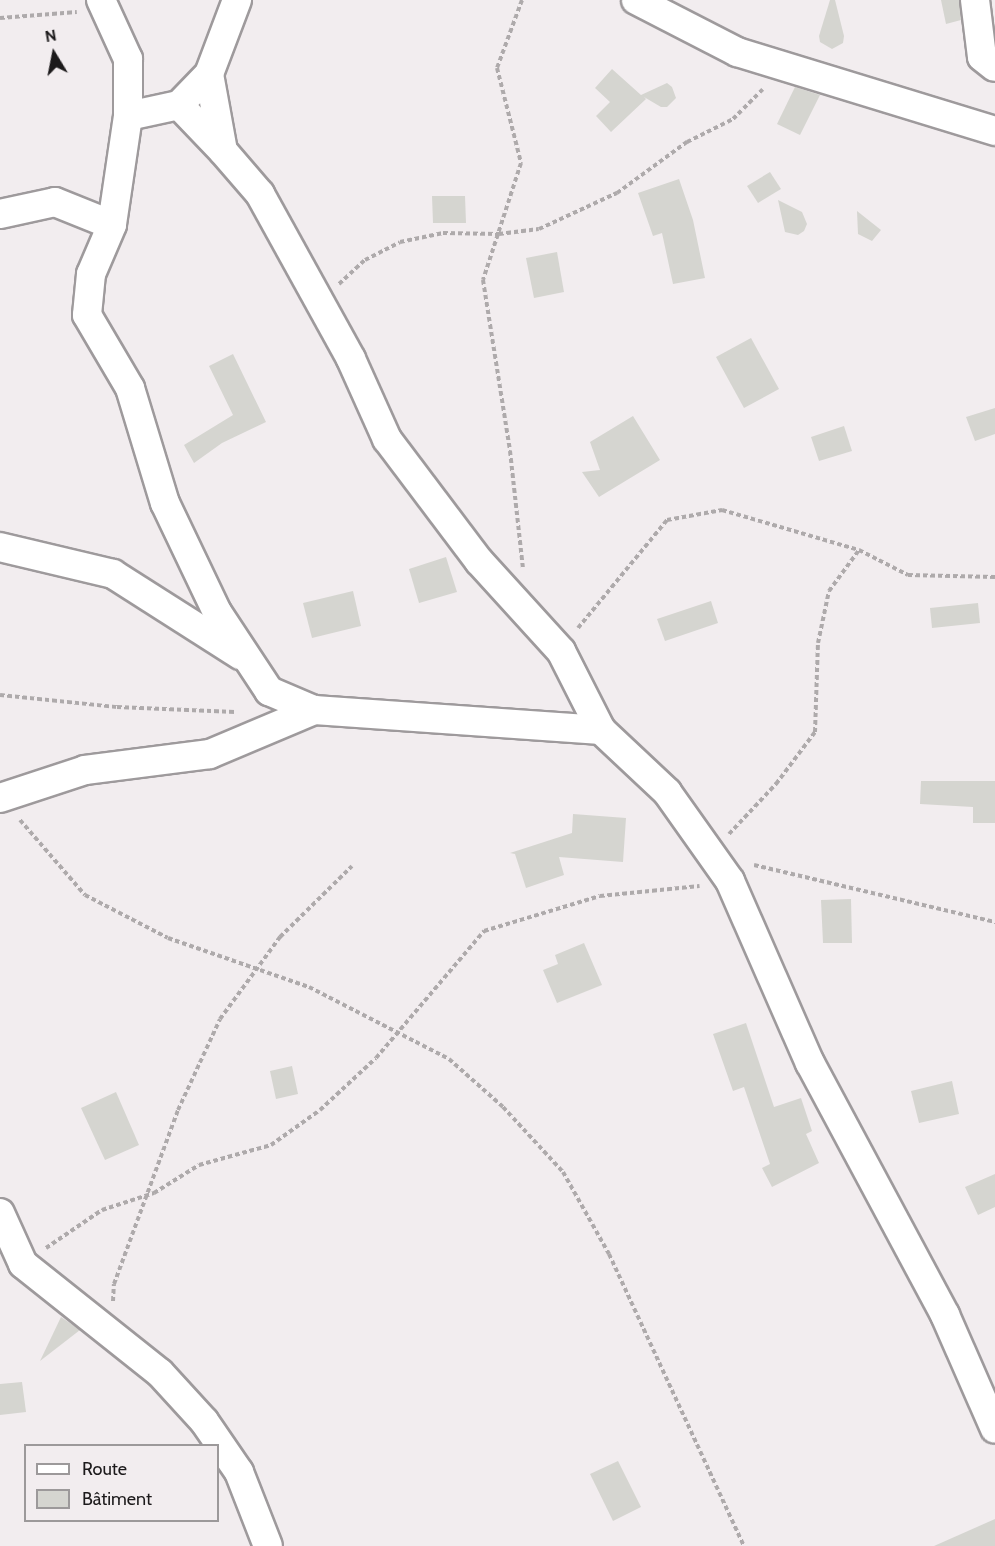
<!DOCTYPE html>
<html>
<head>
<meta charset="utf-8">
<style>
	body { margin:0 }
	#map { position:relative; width:995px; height:1546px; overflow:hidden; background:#f2edef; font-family:Cabin,sans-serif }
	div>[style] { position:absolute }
	.building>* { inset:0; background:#d5d5d0 }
	.path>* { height:4px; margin-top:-2px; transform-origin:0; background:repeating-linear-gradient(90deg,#aeaaab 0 4.5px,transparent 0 7.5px) }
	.roads { filter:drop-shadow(2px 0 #9e9a9c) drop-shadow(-2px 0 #9e9a9c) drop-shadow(0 2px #9e9a9c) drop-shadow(0 -2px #9e9a9c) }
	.street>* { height:28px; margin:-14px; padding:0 14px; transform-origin:14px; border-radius:14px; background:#fff }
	span { translate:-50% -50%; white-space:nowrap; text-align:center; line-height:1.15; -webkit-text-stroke:4.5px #f2edef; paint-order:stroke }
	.legend { position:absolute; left:24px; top:1444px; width:195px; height:78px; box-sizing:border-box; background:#f2edef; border:2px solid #9c999a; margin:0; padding:8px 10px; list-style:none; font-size:18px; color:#1c1a1b }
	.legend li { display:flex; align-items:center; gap:12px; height:30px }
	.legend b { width:30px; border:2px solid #9c999a }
	.north { position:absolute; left:24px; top:24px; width:60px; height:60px; -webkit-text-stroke:4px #f2edef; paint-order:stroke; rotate:350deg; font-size:16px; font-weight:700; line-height:24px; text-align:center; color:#1c1a1b }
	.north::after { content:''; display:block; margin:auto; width:21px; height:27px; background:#1c1a1b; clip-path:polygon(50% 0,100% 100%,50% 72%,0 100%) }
</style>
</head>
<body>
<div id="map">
	<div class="building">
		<i style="clip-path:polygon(830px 0,835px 0,844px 36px,843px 43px,832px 49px,820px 42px,819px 36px)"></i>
		<i style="clip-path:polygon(941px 0,959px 0,961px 20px,946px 24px)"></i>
		<i style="clip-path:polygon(612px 69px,641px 95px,667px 83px,672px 87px,676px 98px,667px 107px,661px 107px,644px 97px,646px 99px,611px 132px,596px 116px,610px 102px,595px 88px)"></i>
		<i style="clip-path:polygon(795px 87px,820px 95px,800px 135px,777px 124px)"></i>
		<i style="clip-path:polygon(770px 172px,781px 189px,758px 203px,747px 186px)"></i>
		<i style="clip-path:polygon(679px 179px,693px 220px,705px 278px,673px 284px,662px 233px,653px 236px,638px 193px)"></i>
		<i style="clip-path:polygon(432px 196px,465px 196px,466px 223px,433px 223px)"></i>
		<i style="clip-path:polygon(778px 200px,802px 212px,807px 224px,804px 231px,798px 235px,785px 232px)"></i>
		<i style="clip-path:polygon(857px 211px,881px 230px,872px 241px,858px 234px)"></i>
		<i style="clip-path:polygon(557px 252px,564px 292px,534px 298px,526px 258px)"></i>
		<i style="clip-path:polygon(751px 338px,779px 389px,744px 408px,716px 357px)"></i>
		<i style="clip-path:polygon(233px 354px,266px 422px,222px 443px,194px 463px,184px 445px,233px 415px,209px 366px)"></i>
		<i style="clip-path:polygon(995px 408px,995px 434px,975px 441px,966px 417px)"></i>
		<i style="clip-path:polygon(633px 416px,660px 460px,599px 497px,582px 472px,600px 470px,590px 442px)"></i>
		<i style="clip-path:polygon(844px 426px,852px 451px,819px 461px,811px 437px)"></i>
		<i style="clip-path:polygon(446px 557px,457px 592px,419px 603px,409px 569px)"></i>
		<i style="clip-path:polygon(353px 591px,361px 626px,312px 638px,303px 603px)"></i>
		<i style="clip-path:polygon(711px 601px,718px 623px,665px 641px,657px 619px)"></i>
		<i style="clip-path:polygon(978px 603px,980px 623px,932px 628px,930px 608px)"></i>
		<i style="clip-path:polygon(921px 781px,995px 781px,995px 823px,973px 823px,973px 807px,920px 804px)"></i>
		<i style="clip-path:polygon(573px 814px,626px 818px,623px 862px,559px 857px,564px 875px,526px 888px,515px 854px,510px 853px,572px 833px)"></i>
		<i style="clip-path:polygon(851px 899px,852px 943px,823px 943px,821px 900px)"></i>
		<i style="clip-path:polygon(584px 943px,602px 985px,557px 1003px,543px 970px,558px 964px,555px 955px)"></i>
		<i style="clip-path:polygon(746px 1023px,774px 1107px,801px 1098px,812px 1131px,806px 1134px,819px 1163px,772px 1187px,762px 1168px,770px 1164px,744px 1087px,733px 1091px,713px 1034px)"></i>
		<i style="clip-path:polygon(292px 1066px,298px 1094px,276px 1099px,270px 1071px)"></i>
		<i style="clip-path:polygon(952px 1081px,959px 1114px,919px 1123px,911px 1091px)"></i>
		<i style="clip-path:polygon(116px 1092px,139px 1145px,105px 1160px,81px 1108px)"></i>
		<i style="clip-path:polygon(995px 1174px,995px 1207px,978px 1215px,965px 1187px)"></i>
		<i style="clip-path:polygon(61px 1317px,80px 1330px,40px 1361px)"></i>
		<i style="clip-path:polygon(22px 1382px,26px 1412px,0 1415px,0 1384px)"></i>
		<i style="clip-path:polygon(618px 1461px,641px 1507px,613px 1521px,590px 1474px)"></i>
		<i style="clip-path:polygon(995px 1519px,995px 1546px,934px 1546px)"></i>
	</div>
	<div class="path">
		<i style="left:522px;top:0;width:72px;rotate:110.2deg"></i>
		<i style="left:497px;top:68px;width:98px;rotate:75.8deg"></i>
		<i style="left:521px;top:163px;width:123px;rotate:108deg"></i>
		<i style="left:483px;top:280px;width:173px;rotate:81deg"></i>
		<i style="left:510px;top:451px;width:119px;rotate:83.7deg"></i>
		<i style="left:0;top:18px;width:77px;rotate:-4.5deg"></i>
		<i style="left:339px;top:284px;width:35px;rotate:-43deg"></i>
		<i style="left:365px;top:260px;width:39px;rotate:-27deg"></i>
		<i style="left:400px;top:242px;width:44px;rotate:-11.8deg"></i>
		<i style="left:443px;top:233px;width:56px;rotate:1deg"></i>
		<i style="left:499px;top:234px;width:40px;rotate:-7.1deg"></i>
		<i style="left:539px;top:229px;width:86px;rotate:-24.8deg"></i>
		<i style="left:617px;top:193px;width:87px;rotate:-36.1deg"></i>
		<i style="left:687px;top:142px;width:51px;rotate:-26.6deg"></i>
		<i style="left:733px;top:119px;width:42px;rotate:-45deg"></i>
		<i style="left:578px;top:628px;width:140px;rotate:-50.5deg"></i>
		<i style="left:667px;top:520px;width:56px;rotate:-10.3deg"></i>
		<i style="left:722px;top:510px;width:143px;rotate:16.3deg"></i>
		<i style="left:859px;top:550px;width:55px;rotate:27deg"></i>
		<i style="left:908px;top:575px;width:87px;rotate:1.3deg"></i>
		<i style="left:0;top:695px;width:118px;rotate:5.9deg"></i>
		<i style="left:117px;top:707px;width:118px;rotate:2.4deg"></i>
		<i style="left:20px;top:820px;width:99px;rotate:49.1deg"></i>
		<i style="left:85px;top:895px;width:93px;rotate:27.4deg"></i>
		<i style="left:168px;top:938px;width:149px;rotate:19.2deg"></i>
		<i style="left:309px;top:987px;width:157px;rotate:27.2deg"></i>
		<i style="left:449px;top:1059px;width:72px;rotate:41.6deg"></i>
		<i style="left:503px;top:1107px;width:88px;rotate:47.3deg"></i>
		<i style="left:563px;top:1172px;width:94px;rotate:60.7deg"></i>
		<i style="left:609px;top:1254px;width:322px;rotate:65.2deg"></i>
		<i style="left:729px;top:834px;width:69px;rotate:-46.8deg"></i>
		<i style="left:776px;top:784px;width:65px;rotate:-53.1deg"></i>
		<i style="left:815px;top:732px;width:89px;rotate:-88.1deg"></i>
		<i style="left:818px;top:643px;width:53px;rotate:-78.1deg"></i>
		<i style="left:829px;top:591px;width:51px;rotate:-53.8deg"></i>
		<i style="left:754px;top:865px;width:248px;rotate:13.3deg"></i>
		<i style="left:46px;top:1248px;width:68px;rotate:-34.2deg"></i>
		<i style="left:102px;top:1210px;width:55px;rotate:-18.1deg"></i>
		<i style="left:154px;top:1193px;width:53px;rotate:-31.9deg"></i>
		<i style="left:199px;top:1165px;width:75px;rotate:-15.5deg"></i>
		<i style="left:271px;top:1145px;width:60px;rotate:-35.5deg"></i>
		<i style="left:320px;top:1110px;width:76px;rotate:-42.9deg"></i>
		<i style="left:376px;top:1058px;width:167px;rotate:-49.6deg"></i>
		<i style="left:484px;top:931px;width:121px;rotate:-16.8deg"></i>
		<i style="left:600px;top:896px;width:100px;rotate:-5.7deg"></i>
		<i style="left:113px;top:1301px;width:17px;rotate:-87deg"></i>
		<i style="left:114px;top:1284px;width:185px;rotate:-69.8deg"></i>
		<i style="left:178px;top:1110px;width:100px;rotate:-65.2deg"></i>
		<i style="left:220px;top:1019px;width:102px;rotate:-53.8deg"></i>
		<i style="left:280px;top:937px;width:101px;rotate:-44.6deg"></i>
	</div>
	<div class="roads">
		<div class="street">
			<i style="left:101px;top:0;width:65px;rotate:65.4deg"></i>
			<i style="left:128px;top:59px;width:57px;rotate:90deg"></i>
			<i style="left:237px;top:0;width:79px;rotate:110.7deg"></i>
			<i style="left:209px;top:74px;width:43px;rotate:134.1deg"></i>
			<i style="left:179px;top:105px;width:52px;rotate:167.8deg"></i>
			<i style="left:128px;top:116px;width:110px;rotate:98.4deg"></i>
			<i style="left:112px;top:225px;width:53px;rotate:113.2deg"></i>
			<i style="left:91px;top:274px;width:41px;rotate:95.6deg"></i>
			<i style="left:87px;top:315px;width:85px;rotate:59.5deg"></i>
			<i style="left:130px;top:388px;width:120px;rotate:73.1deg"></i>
			<i style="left:165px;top:503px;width:121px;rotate:64.5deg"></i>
			<i style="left:217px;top:612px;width:95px;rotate:56.6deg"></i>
			<i style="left:269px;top:691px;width:49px;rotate:22.9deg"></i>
			<i style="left:314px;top:710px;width:288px;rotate:4deg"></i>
			<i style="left:636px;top:0;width:114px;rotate:27.2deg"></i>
			<i style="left:737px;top:52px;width:270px;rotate:17deg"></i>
			<i style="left:975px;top:0;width:57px;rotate:83deg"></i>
			<i style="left:982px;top:57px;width:16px;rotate:38deg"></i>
			<i style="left:209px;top:74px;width:78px;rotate:79.7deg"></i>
			<i style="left:223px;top:151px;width:57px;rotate:49.3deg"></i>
			<i style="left:260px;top:194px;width:188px;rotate:61.1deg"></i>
			<i style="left:351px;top:359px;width:88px;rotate:65.8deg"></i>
			<i style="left:387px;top:439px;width:153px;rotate:53deg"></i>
			<i style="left:479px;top:561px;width:122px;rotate:47.7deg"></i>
			<i style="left:561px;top:651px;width:89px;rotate:63.1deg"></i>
			<i style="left:601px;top:730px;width:91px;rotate:43.2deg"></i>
			<i style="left:667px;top:792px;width:109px;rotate:54.7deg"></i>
			<i style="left:730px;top:881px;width:199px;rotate:66.3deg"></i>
			<i style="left:810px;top:1063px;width:286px;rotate:61.8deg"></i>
			<i style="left:945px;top:1315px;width:124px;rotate:66.3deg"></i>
			<i style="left:179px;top:105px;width:64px;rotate:46.3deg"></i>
			<i style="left:0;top:214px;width:56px;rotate:-12.3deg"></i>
			<i style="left:55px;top:202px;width:61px;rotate:22deg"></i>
			<i style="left:0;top:547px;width:116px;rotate:13.4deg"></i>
			<i style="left:113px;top:574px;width:151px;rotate:32.5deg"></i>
			<i style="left:0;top:798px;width:89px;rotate:-18.2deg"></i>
			<i style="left:85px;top:770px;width:126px;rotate:-7.3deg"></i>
			<i style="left:210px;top:754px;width:113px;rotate:-22.9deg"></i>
			<i style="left:0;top:1213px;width:56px;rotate:65.7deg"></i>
			<i style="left:23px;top:1264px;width:175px;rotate:38.5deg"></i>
			<i style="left:160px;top:1373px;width:65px;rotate:47.5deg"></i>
			<i style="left:204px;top:1421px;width:62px;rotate:55.5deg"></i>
			<i style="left:239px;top:1472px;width:79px;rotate:68.6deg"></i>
		</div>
	</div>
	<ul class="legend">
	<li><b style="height:8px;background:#fff"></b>Route</li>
	<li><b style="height:16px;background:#d5d5d0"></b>Bâtiment</li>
	</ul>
	<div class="north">N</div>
</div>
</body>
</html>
